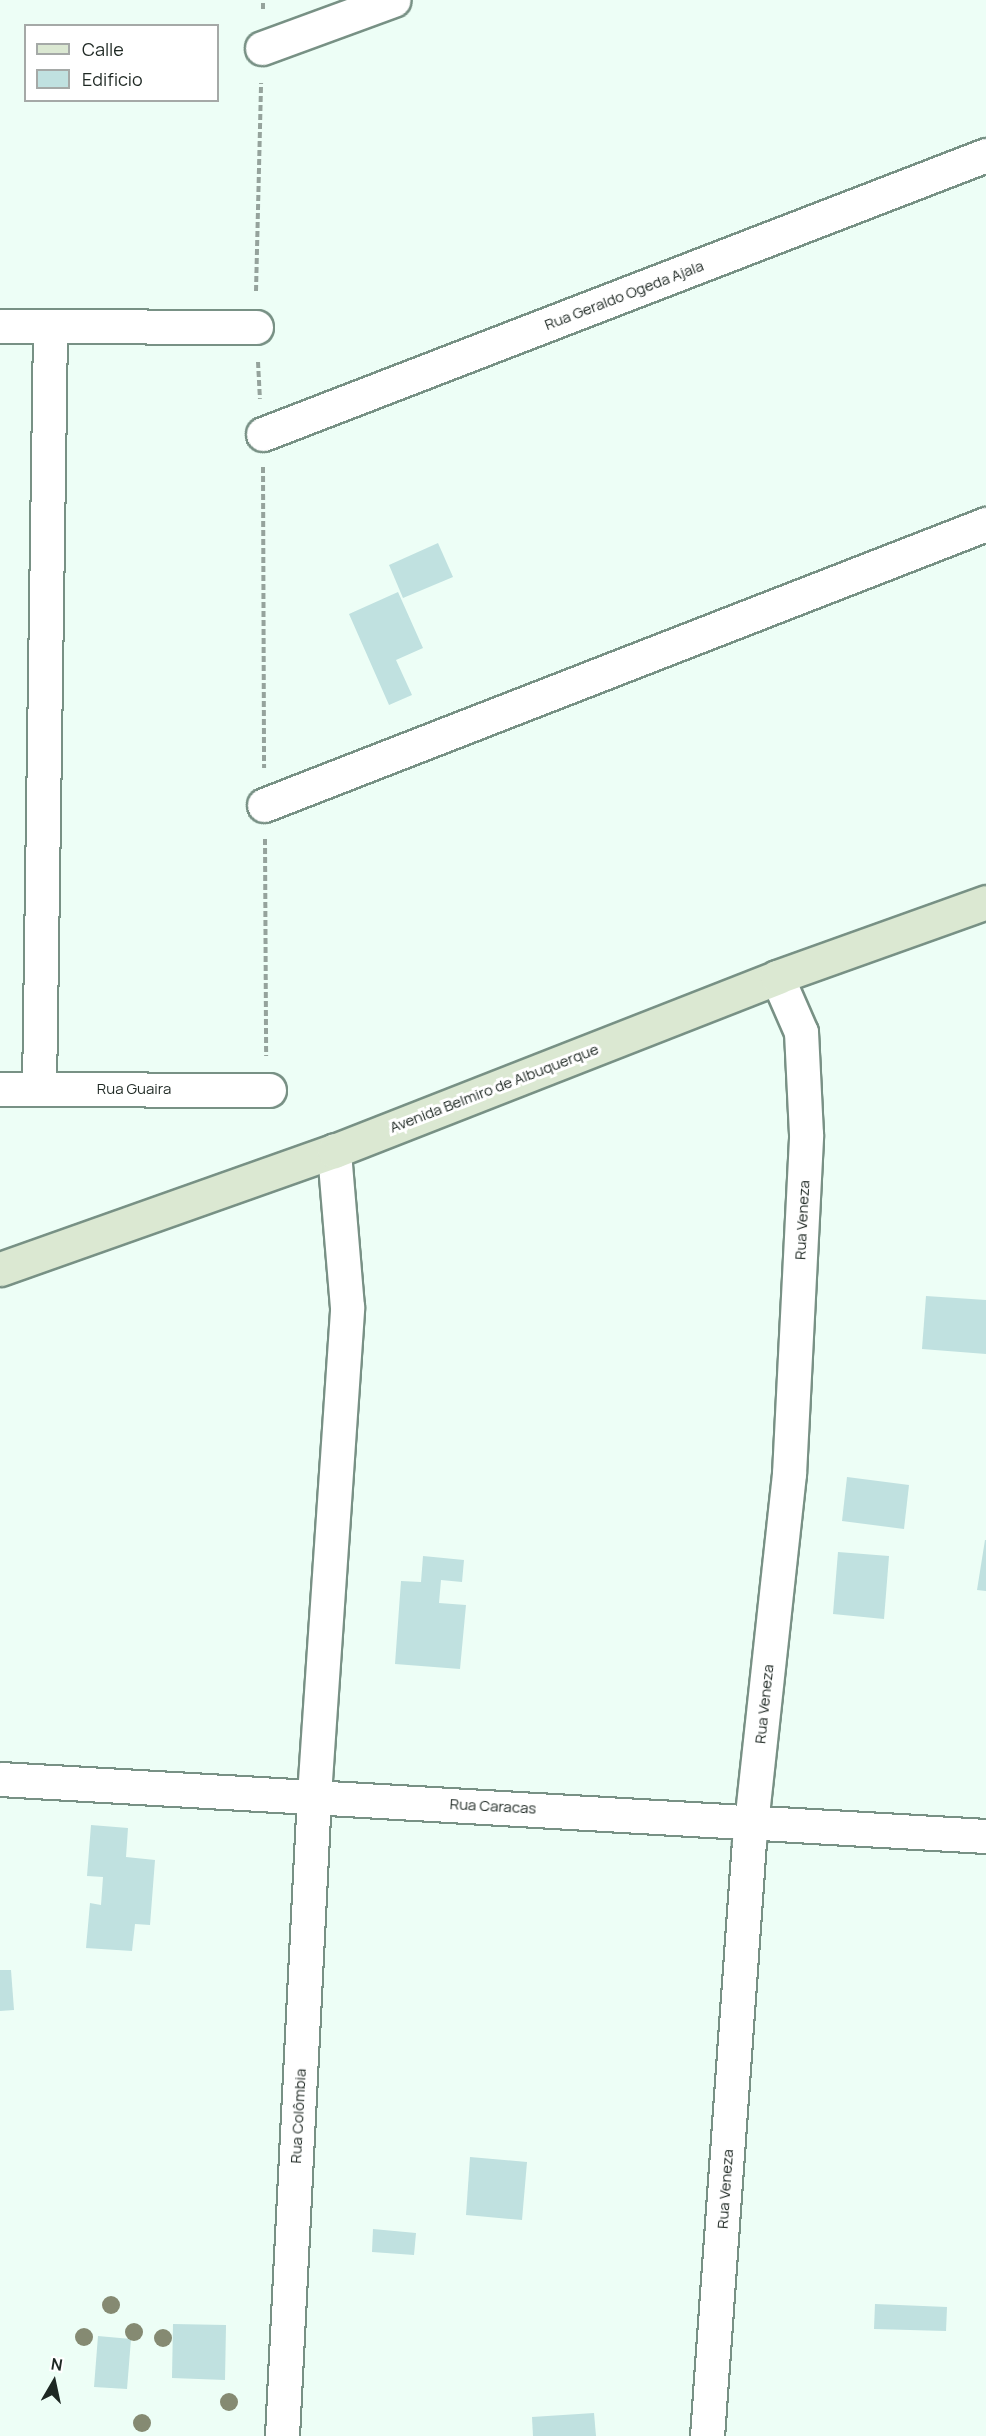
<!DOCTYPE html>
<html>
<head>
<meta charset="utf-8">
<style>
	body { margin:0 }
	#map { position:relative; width:986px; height:2436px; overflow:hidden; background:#edfef6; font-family:Manrope,sans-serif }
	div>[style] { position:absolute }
	.building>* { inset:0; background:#c0e1e0 }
	.path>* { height:4px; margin-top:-2px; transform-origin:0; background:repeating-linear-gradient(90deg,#95a39c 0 6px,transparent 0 9px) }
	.roads { filter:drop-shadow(2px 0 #789185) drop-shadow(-2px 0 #789185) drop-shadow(0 2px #789185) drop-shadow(0 -2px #789185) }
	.minor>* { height:33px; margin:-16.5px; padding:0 16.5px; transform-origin:16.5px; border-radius:16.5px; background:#fff }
	.secondary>* { height:33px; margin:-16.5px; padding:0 16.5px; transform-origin:16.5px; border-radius:16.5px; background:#dbe8d2 }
	.trees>* { width:18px; height:18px; margin:-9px; border-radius:50%; background:#858a72 }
	span { translate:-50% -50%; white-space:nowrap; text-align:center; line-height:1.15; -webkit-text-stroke:6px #fff; paint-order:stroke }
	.street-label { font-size:15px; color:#1e2823 }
	.legend { position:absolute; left:24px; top:24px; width:195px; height:78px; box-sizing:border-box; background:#fff; border:2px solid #a5a9a7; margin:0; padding:8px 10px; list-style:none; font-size:18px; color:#1e2823 }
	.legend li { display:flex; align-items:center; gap:12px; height:30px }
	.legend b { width:30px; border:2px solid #a5a9a7 }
	.north { position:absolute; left:24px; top:2352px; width:60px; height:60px; -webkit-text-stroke:4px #fff; paint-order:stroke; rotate:9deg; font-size:16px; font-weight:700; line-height:24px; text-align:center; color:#1e2823 }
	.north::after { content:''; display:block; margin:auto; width:21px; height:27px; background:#1e2823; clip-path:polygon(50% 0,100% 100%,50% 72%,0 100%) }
</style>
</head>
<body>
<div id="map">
	<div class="building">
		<i style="clip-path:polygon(438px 543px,453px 577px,403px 598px,389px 565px)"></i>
		<i style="clip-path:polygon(398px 592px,423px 648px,396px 660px,412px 695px,389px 705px,349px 614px)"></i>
		<i style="clip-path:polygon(926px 1296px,986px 1300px,986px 1354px,922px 1349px)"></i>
		<i style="clip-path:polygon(847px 1477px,909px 1485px,904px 1529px,842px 1521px)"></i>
		<i style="clip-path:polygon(985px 1540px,986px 1540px,986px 1591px,977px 1590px)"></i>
		<i style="clip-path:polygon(838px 1552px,889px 1556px,884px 1619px,833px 1614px)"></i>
		<i style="clip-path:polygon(423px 1556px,464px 1560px,462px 1582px,441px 1580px,439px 1603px,466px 1605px,460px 1669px,395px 1664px,401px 1581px,421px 1582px)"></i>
		<i style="clip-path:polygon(91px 1825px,128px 1828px,126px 1857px,155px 1860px,150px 1925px,135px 1924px,132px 1951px,86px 1948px,90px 1903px,101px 1905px,103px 1877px,87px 1876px)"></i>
		<i style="clip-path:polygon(0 1970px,11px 1970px,14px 2010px,0 2011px)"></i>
		<i style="clip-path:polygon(470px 2157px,527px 2162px,522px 2220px,466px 2215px)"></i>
		<i style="clip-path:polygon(373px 2229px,416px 2233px,414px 2255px,372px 2252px)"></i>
		<i style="clip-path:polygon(875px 2304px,947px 2307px,946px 2331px,874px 2329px)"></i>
		<i style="clip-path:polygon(173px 2324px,226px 2325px,225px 2380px,172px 2378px)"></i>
		<i style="clip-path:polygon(98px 2336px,131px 2339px,127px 2389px,94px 2387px)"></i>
		<i style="clip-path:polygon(594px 2413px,596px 2436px,533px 2436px,532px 2417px)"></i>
	</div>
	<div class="path">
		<i style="left:263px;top:9px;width:9px;rotate:-90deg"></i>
		<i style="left:256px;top:291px;width:208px;rotate:-88.6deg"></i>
		<i style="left:258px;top:362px;width:37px;rotate:87deg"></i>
		<i style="left:263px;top:467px;width:301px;rotate:89.8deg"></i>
		<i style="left:265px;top:839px;width:217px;rotate:89.7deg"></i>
	</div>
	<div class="roads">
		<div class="minor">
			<i style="left:262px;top:48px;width:140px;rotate:-20.1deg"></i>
			<i style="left:0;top:326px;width:256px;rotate:0.2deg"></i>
			<i style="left:263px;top:434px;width:775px;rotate:-21.1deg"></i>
			<i style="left:264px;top:805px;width:775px;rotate:-21.27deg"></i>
			<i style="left:0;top:1089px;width:269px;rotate:0.2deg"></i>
			<i style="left:39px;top:1089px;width:763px;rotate:-89.17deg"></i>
			<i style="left:0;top:1779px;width:988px;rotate:3.31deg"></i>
			<i style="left:282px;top:2436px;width:642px;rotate:-87.14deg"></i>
			<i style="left:314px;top:1795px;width:489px;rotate:-86.1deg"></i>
			<i style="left:347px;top:1307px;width:157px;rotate:-94.8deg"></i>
			<i style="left:707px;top:2436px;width:595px;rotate:-85.96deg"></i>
			<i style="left:749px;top:1842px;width:370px;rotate:-83.8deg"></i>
			<i style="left:789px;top:1474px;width:340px;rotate:-87.1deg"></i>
			<i style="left:806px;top:1134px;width:102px;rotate:-92.8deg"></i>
			<i style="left:801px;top:1032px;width:60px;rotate:-113.6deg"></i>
		</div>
		<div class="secondary">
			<i style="left:0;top:1269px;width:354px;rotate:-19.5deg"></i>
			<i style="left:334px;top:1151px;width:476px;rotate:-21.4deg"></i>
			<i style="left:777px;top:977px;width:222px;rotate:-19.7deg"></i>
		</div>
	</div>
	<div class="trees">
		<i style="left:111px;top:2305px"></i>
		<i style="left:134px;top:2332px"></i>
		<i style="left:84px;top:2337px"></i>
		<i style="left:163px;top:2338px"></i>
		<i style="left:229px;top:2402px"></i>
		<i style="left:142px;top:2423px"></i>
	</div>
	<div class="street-label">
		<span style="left:624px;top:295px;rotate:-21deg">Rua Geraldo Ogeda Ajala</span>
		<span style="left:494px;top:1088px;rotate:-21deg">Avenida Belmiro de Albuquerque</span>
		<span style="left:134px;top:1089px">Rua Guaira</span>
		<span style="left:802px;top:1220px;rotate:-87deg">Rua Veneza</span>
		<span style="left:764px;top:1704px;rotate:-84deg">Rua Veneza</span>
		<span style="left:493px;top:1806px;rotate:3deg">Rua Caracas</span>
		<span style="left:298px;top:2116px;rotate:-87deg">Rua Colômbia</span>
		<span style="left:725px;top:2189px;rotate:-86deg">Rua Veneza</span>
	</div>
	<ul class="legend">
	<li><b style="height:8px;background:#dbe8d2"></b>Calle</li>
	<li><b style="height:16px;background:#c0e1e0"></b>Edificio</li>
	</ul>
	<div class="north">N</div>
</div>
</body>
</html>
